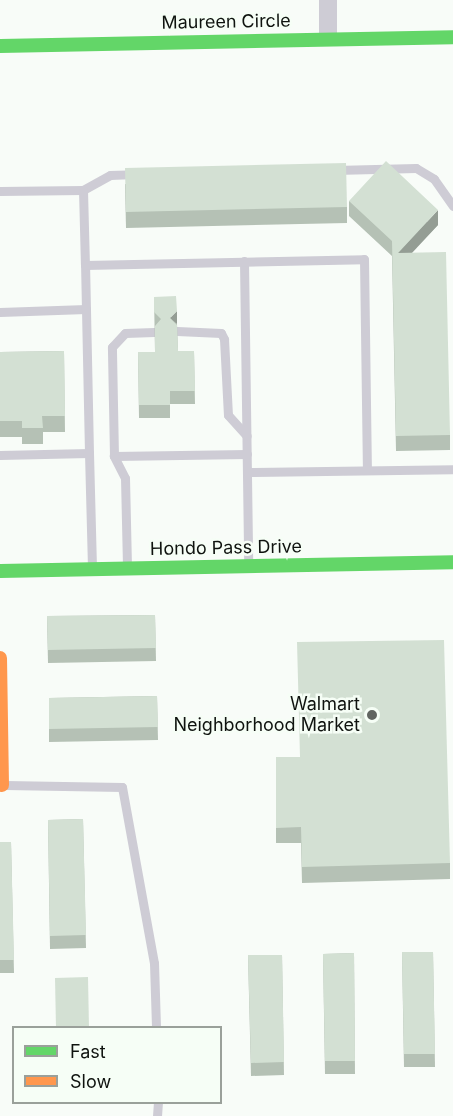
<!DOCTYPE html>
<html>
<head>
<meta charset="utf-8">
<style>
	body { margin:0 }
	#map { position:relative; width:453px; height:1116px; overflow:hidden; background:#f8fcf8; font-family:Inter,sans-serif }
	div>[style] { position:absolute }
	.lane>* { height:9px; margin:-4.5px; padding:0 4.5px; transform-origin:4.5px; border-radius:4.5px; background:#ceccd5 }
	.street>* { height:18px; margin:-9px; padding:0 9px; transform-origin:9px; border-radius:9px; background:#ceccd5 }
	.fast>* { height:14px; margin:-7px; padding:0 7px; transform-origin:7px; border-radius:7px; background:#63d668 }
	.slow>* { height:14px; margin:-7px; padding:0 7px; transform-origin:7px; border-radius:7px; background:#ff974d }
	.wall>* { inset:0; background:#b5c1b5 }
	.shaded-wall>* { inset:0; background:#949d94 }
	.building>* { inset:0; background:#d3e0d3 }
	.dots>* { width:16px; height:16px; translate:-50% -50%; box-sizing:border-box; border:3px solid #f6fef6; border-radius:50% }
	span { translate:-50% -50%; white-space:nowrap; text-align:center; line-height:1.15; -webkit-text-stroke:5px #f6fef6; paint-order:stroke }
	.street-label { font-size:18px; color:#0f130f }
	.poi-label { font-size:18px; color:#0f130f }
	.right { translate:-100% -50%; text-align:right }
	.legend { position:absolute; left:12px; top:1026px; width:210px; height:78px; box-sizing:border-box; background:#f6fef6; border:2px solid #9aa09a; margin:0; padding:8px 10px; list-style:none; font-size:18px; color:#0f130f }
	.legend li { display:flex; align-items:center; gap:12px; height:30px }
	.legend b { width:30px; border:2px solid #9aa09a }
</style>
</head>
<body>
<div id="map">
	<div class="lane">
		<i style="left:335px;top:170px;width:81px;rotate:-1.4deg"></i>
		<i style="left:416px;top:168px;width:21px;rotate:31deg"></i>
		<i style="left:434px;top:179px;width:33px;rotate:55deg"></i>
		<i style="left:83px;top:190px;width:31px;rotate:-29deg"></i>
		<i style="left:110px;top:175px;width:25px;rotate:-2deg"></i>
		<i style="left:0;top:191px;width:83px;rotate:-0.7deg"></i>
		<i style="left:83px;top:190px;width:75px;rotate:88.5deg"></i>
		<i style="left:244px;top:261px;width:304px;rotate:89.2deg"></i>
		<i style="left:0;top:312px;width:86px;rotate:-2deg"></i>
		<i style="left:177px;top:331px;width:44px;rotate:2.6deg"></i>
		<i style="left:221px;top:333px;width:7px;rotate:63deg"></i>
		<i style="left:224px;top:339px;width:76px;rotate:87deg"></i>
		<i style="left:228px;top:415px;width:28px;rotate:48deg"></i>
		<i style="left:89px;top:453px;width:188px;rotate:-91.2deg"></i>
		<i style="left:85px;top:265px;width:279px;rotate:-1.2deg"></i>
		<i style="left:364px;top:259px;width:211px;rotate:89.2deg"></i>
		<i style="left:0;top:455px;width:89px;rotate:-1.3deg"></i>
		<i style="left:89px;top:453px;width:115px;rotate:88.5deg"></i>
		<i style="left:114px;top:456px;width:133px;rotate:-0.9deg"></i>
		<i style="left:247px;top:472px;width:206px;rotate:-0.8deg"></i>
		<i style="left:127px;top:566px;width:88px;rotate:-91.3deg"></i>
		<i style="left:125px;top:478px;width:25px;rotate:-117deg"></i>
		<i style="left:114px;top:456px;width:109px;rotate:-91.1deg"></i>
		<i style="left:112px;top:347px;width:19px;rotate:-47deg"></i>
		<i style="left:125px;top:333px;width:29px;rotate:-2deg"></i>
		<i style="left:5px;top:785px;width:117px;rotate:1deg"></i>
		<i style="left:122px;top:787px;width:179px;rotate:79.7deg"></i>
		<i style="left:154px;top:963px;width:65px;rotate:88.2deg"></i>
		<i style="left:157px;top:1116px;width:14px;rotate:-86deg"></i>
	</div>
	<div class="street">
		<i style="left:328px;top:0;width:37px;rotate:90deg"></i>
	</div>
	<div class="fast">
		<i style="left:0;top:46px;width:453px;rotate:-1.1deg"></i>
		<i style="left:0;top:571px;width:453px;rotate:-1.1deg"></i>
	</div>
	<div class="slow">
		<i style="left:0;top:658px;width:127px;rotate:89.1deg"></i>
	</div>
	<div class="wall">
		<i style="clip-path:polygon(125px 184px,347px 207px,347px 223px,126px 228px)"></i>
		<i style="clip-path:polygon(349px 201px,438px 225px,412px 252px,450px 435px,450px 450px,396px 451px,392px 256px,349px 216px)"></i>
		<i style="clip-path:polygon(154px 297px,177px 324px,178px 351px,194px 351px,195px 404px,170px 404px,170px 418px,139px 418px,138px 352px,155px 352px)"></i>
		<i style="clip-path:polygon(64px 351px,65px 432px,43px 432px,43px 444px,22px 444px,22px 437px,0 437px,0 352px)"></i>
		<i style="clip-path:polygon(155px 615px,156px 661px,48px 663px,47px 616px)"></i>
		<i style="clip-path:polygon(157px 696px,158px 740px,49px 742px,49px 698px)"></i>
		<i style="clip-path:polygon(276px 757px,450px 863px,450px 879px,302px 883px,301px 843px,276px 843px)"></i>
		<i style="clip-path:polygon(83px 819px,86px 948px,50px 949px,48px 820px)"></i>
		<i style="clip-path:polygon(0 842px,11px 842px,14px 973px,0 973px)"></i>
		<i style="clip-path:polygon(402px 952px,433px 952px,435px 1067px,404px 1067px)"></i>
		<i style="clip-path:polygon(354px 953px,355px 1074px,325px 1074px,323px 954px)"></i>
		<i style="clip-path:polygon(248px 955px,282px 955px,284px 1075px,251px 1076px)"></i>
	</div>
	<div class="shaded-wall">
		<i style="clip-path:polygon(438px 210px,438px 225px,398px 268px,398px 253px)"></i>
		<i style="clip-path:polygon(177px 311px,177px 324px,170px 318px)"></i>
	</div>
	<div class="building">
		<i style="clip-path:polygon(386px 161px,438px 210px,398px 253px,446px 252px,450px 435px,396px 436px,392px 241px,349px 201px)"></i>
		<i style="clip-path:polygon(346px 163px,347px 207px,126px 212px,125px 168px)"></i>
		<i style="clip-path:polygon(176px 296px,177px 311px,170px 318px,177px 325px,178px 351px,194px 351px,195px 391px,170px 391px,170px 405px,139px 405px,138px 352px,155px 352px,155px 326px,161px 319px,154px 312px,154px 297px)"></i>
		<i style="clip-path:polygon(64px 351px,65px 416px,42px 416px,43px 428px,22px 428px,22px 421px,0 421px,0 352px)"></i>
		<i style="clip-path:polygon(155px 615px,156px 648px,48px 650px,47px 616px)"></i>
		<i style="clip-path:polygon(444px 640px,450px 863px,302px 867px,301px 827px,276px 828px,276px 757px,300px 757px,297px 642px)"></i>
		<i style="clip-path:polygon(157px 696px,158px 727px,49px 729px,49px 698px)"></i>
		<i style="clip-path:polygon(83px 819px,86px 935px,50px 936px,48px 820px)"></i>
		<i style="clip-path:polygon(0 842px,11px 842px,14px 960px,0 960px)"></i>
		<i style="clip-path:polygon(402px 952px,433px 952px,435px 1054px,404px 1054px)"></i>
		<i style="clip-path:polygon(354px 953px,355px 1061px,325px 1061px,323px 954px)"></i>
		<i style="clip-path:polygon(248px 955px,282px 955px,284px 1062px,251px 1063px)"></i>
		<i style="clip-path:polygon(88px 977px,89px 1028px,56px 1028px,55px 978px)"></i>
	</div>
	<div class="dots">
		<i style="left:372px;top:715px;background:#616561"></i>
	</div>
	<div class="street-label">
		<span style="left:226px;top:22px;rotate:-1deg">Maureen Circle</span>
		<span style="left:226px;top:548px;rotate:-1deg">Hondo Pass Drive</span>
	</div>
	<div class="poi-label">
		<span class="right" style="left:360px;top:715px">Walmart<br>Neighborhood Market</span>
	</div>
	<ul class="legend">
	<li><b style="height:8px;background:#63d668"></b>Fast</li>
	<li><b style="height:8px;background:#ff974d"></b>Slow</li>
	</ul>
</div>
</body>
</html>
